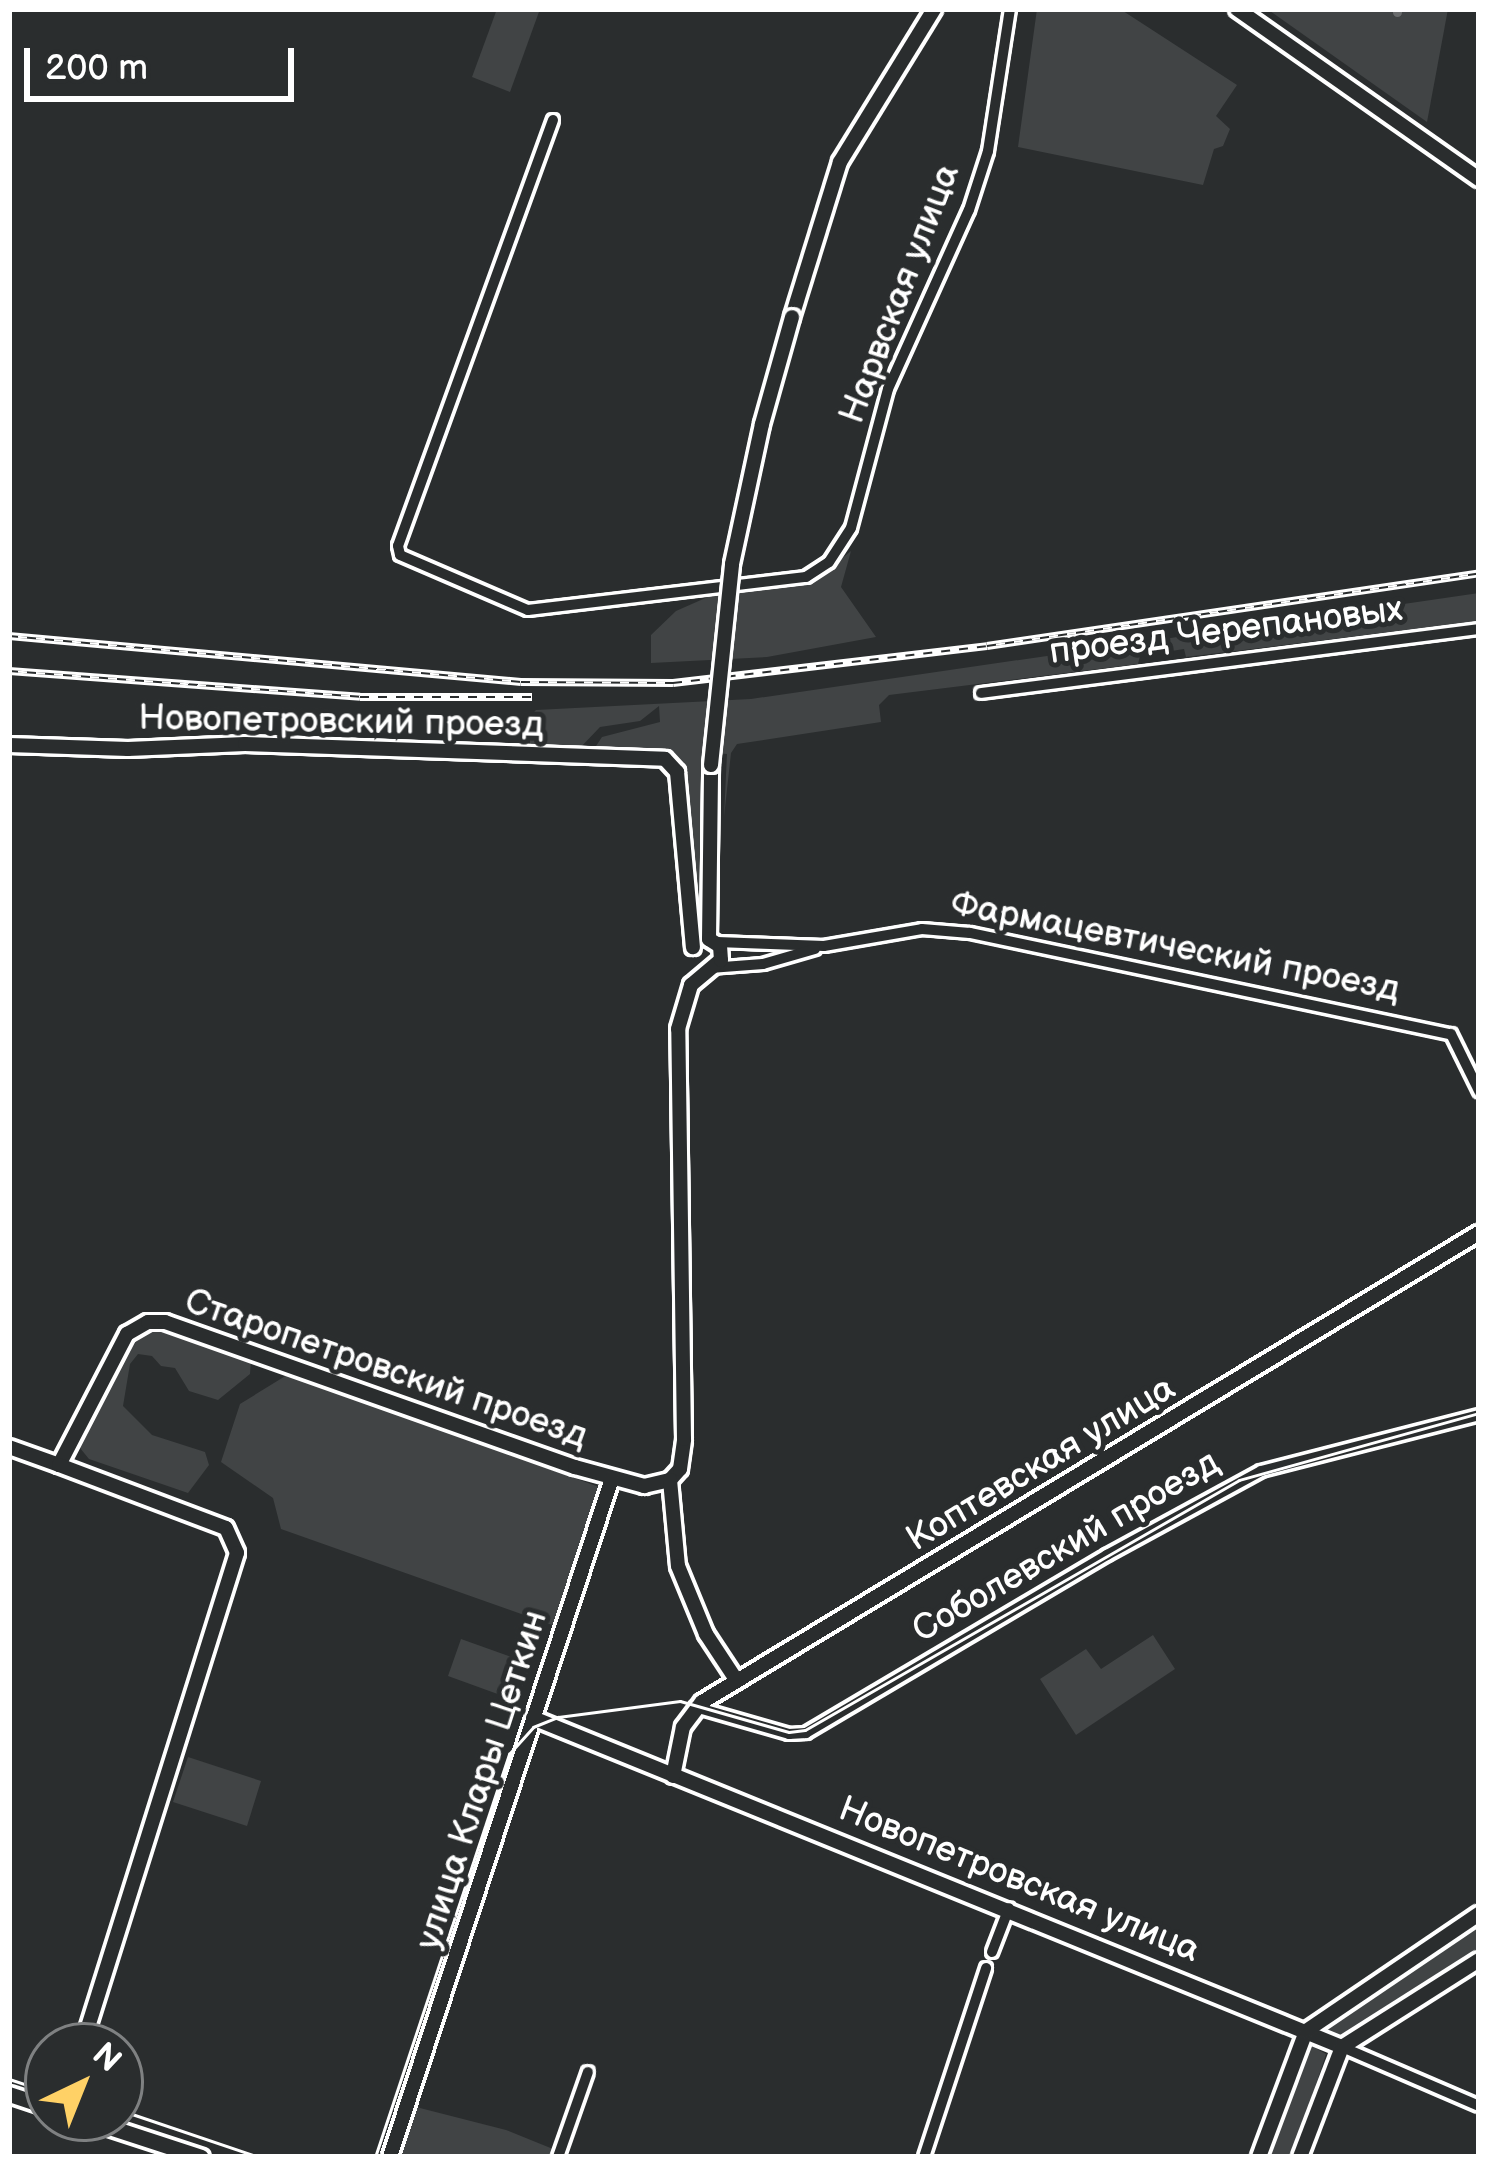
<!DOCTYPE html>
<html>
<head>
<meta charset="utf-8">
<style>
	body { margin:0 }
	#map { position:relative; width:1488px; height:2166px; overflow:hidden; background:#2a2d2e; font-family:"Balsamiq Sans",sans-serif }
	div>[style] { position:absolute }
	.green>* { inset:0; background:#414445 }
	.canal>* { height:9px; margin:-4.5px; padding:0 4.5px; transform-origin:4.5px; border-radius:4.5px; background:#6a6c6d }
	.roads { filter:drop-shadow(3px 0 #fff) drop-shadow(-3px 0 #fff) drop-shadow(0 3px #fff) drop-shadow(0 -3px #fff) }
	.minor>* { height:10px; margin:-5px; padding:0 5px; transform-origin:5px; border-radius:5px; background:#2a2d2e }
	.tertiary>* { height:14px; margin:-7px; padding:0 7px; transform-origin:7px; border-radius:7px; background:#2a2d2e }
	.secondary>* { height:15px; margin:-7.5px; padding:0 7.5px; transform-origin:7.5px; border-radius:7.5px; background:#2a2d2e }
	.tram>* { height:3px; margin:-1.5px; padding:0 1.5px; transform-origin:1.5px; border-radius:1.5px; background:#fff }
	.rail>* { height:8px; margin-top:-4px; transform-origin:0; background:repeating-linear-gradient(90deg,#2a2d2e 0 9px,#fff 0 18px); box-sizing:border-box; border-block:3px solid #fff }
	.bridges { filter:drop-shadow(3px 0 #fff) drop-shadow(-3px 0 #fff) drop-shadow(0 3px #fff) drop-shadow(0 -3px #fff) }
	.tertiary-bridge>* { height:14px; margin:-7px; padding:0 7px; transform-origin:7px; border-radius:7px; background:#2a2d2e }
	span { translate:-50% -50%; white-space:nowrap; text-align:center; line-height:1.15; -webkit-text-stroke:10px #2a2d2e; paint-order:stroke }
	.street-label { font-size:36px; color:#fff }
	.frame { position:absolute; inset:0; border:12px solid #fff; pointer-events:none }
	.north { position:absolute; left:24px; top:2022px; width:120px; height:120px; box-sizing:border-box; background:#2a2d2e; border:3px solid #7f8182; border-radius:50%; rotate:43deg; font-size:33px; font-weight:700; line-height:48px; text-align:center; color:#fff }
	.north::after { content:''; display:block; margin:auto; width:42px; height:54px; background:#ffd166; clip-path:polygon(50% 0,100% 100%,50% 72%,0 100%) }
	.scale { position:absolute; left:24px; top:48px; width:270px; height:54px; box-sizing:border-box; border:6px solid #fff; border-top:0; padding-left:15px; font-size:36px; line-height:42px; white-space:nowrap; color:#fff; -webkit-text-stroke:9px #2a2d2e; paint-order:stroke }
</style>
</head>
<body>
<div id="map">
	<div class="green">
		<i style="clip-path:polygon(497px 9px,540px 9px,510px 92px,472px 77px)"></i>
		<i style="clip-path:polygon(1037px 9px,1120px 9px,1237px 85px,1216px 116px,1230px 129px,1223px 146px,1214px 149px,1203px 185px,1018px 147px)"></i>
		<i style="clip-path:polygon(1267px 9px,1448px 9px,1427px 122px)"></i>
		<i style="clip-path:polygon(851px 551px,841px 587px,876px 637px,767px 657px,651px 663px,651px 635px,676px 611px,710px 596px,813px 582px)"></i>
		<i style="clip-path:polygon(1479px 593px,1479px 621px,1186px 657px,1184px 649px,1140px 656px,1138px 664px,889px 695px,879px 705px,881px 722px,737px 744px,731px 753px,724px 817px,727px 754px,703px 752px,698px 926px,679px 761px,666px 753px,596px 746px,602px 737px,660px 722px,659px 706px,640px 721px,600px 727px,579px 749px,530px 746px,530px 716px,536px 710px,751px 699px)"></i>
		<i style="clip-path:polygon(158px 1328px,251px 1360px,250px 1374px,218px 1400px,189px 1391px,175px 1368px,161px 1366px,152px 1356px,138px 1354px,130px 1364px,123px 1406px,152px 1435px,205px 1452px,209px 1465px,188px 1493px,89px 1459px,80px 1448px,124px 1351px,145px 1331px)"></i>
		<i style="clip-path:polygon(287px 1375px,602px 1488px,555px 1626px,281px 1529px,273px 1498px,221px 1462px,240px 1404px)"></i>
		<i style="clip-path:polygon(1153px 1635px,1175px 1669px,1076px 1735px,1040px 1679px,1086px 1649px,1101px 1669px)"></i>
		<i style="clip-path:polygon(461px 1639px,531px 1664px,517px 1701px,448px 1676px)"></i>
		<i style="clip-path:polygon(188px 1757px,261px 1781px,247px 1826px,173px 1802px)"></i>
		<i style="clip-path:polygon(1479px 1919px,1479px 1950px,1340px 2039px,1324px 2031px,1322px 2025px)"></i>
		<i style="clip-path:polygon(1308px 2044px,1326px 2054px,1292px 2157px,1263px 2157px)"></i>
		<i style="clip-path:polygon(416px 2107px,506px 2130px,553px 2149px,551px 2157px,401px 2157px)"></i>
	</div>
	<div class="canal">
		<i style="left:1397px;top:9px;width:3px;rotate:90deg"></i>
	</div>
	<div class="roads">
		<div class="minor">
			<i style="left:553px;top:120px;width:453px;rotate:110deg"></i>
			<i style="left:398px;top:546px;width:9px;rotate:77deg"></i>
			<i style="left:400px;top:555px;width:139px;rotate:23.3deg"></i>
			<i style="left:528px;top:610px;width:280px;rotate:-6.8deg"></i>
			<i style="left:806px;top:577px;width:27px;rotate:-33deg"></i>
			<i style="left:829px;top:562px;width:40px;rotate:-57.1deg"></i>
			<i style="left:851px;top:528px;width:144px;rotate:-75.1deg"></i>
			<i style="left:888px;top:389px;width:196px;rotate:-65.7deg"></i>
			<i style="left:969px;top:210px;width:62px;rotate:-72.1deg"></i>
			<i style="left:988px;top:151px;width:144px;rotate:-81.2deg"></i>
			<i style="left:981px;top:693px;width:502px;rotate:-7.32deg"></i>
			<i style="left:717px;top:942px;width:107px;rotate:2.1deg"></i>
			<i style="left:824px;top:946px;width:99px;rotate:-9.8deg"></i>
			<i style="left:922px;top:929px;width:48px;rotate:4.8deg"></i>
			<i style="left:970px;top:933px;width:491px;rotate:11.9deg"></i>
			<i style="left:1451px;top:1034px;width:64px;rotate:63.8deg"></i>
			<i style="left:710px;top:968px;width:53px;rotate:-4.3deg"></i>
			<i style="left:763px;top:964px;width:54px;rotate:-16.1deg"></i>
			<i style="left:695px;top:1707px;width:98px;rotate:16deg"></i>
			<i style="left:789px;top:1734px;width:17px;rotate:-3deg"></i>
			<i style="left:806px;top:1733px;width:350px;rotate:-30.6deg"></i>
			<i style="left:1107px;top:1555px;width:175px;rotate:-28.6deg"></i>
			<i style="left:1261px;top:1471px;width:225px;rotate:-14.4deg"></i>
			<i style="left:992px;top:1952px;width:47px;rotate:-68.9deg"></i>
			<i style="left:1342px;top:2047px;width:149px;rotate:23.3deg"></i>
			<i style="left:558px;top:2157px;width:90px;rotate:-70.6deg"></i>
			<i style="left:924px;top:2157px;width:199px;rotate:-71.8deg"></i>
		</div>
		<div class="tertiary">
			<i style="left:1237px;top:9px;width:296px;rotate:35.1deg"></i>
			<i style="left:792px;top:317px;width:162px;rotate:-72.8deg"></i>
			<i style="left:840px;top:162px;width:180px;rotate:-58.4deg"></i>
			<i style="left:9px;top:745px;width:119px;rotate:1.9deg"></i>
			<i style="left:128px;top:749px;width:117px;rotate:-2.4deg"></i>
			<i style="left:245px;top:744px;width:420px;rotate:2deg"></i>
			<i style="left:665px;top:759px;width:18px;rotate:47deg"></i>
			<i style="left:677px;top:772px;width:176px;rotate:84.8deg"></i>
			<i style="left:709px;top:939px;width:174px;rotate:-89.3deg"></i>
			<i style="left:9px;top:1447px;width:53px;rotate:19.8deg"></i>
			<i style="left:59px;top:1465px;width:148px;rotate:-62.6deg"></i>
			<i style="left:127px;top:1334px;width:24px;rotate:-30deg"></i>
			<i style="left:148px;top:1322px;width:17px"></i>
			<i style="left:165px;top:1322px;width:435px;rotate:19.5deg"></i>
			<i style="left:575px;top:1467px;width:72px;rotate:15.4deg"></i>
			<i style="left:644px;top:1486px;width:27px;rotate:-13deg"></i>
			<i style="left:670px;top:1480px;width:15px;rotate:-48deg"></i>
			<i style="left:680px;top:1469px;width:30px;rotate:-82deg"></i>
			<i style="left:684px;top:1439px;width:410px;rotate:-90.8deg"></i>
			<i style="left:678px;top:1029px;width:46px;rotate:-73.5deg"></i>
			<i style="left:691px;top:985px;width:39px;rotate:-40deg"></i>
			<i style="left:721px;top:960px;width:14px;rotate:-94deg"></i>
			<i style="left:720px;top:946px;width:13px;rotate:-148deg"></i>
			<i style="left:59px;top:1465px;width:178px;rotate:20.7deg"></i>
			<i style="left:226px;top:1528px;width:27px;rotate:66deg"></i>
			<i style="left:237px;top:1553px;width:517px;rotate:107.45deg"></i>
			<i style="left:670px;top:1480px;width:86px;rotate:84.7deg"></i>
			<i style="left:678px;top:1566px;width:74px;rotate:67.6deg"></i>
			<i style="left:706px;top:1634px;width:56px;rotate:56.6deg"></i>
			<i style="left:533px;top:1718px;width:873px;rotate:22.13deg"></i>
			<i style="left:673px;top:1776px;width:50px;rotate:-78.5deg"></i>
			<i style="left:683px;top:1727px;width:31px;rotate:-53deg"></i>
			<i style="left:702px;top:1702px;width:908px;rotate:-31.12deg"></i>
			<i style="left:390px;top:2157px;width:714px;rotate:-71.89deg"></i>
			<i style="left:1259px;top:2157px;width:134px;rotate:-69.5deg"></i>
			<i style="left:1306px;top:2031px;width:209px;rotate:-34.1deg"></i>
			<i style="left:1300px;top:2157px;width:118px;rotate:-69.1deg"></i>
			<i style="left:1342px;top:2047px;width:162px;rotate:-32.4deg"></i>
		</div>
		<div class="secondary">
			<i style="left:9px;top:2094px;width:41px;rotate:18.4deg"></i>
			<i style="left:82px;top:2118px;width:125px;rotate:18.1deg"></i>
		</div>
	</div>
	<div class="tram">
		<i style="left:9px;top:2079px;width:41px;rotate:18.4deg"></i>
		<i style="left:120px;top:2110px;width:147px;rotate:18.7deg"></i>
		<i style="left:375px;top:2157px;width:425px;rotate:-71.6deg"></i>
		<i style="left:509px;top:1754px;width:36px;rotate:-48deg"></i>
		<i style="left:533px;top:1727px;width:27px;rotate:-22deg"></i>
		<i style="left:558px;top:1717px;width:123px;rotate:-7.5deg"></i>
		<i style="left:680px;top:1701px;width:113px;rotate:15.9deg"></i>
		<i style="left:789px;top:1732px;width:16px;rotate:-7deg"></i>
		<i style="left:805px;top:1730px;width:501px;rotate:-29.94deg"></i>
		<i style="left:1239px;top:1480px;width:249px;rotate:-15.6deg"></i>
	</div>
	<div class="rail">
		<i style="left:9px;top:636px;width:514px;rotate:5.13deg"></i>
		<i style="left:521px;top:682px;width:152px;rotate:0.4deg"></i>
		<i style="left:673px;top:683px;width:316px;rotate:-6.7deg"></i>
		<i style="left:987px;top:646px;width:497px;rotate:-8.4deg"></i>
		<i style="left:9px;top:671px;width:352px;rotate:4.2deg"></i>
		<i style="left:360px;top:697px;width:172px"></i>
	</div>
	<div class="bridges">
		<div class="tertiary-bridge">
			<i style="left:711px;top:765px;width:202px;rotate:-84deg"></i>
			<i style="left:732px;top:564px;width:143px;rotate:-77.9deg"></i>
			<i style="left:762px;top:424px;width:111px;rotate:-74.3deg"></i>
		</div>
	</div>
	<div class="street-label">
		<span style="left:900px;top:294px;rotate:-69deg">Нарвская улица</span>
		<span style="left:1226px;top:631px;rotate:-7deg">проезд Черепановых</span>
		<span style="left:341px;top:722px;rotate:1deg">Новопетровский проезд</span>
		<span style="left:1175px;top:947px;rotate:11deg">Фармацевтический проезд</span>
		<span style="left:386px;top:1369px;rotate:19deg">Старопетровский проезд</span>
		<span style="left:1041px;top:1464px;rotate:-31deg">Коптевская улица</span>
		<span style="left:1066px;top:1547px;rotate:-30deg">Соболевский проезд</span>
		<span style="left:482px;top:1780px;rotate:-72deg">улица Клары Цеткин</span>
		<span style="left:1019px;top:1880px;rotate:22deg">Новопетровская улица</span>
	</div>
	<div class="frame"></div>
	<div class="north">N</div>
	<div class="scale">200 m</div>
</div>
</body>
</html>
